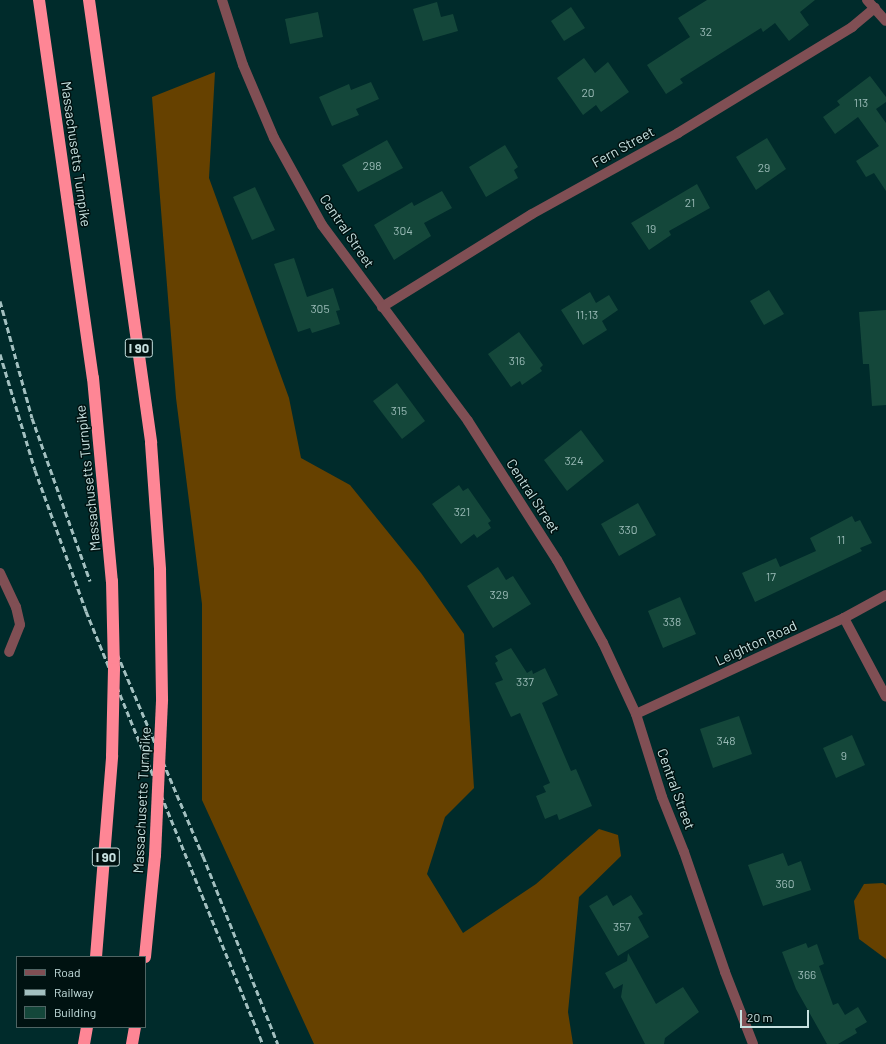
<!DOCTYPE html>
<html>
<head>
<meta charset="utf-8">
<style>
	body { margin:0 }
	#map { position:relative; width:886px; height:1044px; overflow:hidden; background:#002b2b; font-family:Barlow,sans-serif }
	div>[style] { position:absolute }
	.forest>* { inset:0; background:#664100 }
	.building>* { inset:0; background:#14473a }
	.minor>* { height:10px; margin:-5px; padding:0 5px; transform-origin:5px; border-radius:5px; background:#804f54 }
	.highway>* { height:12px; margin:-6px; padding:0 6px; transform-origin:6px; border-radius:6px; background:#fe8695 }
	.rail>* { height:3px; margin-top:-1.5px; transform-origin:0; background:repeating-linear-gradient(90deg,#a3c0c0 0 6px,transparent 0 9px) }
	.highway-bridge>* { height:12px; margin:-6px; padding:0 6px; transform-origin:6px; border-radius:6px; background:#fe8695 }
	span { translate:-50% -50%; white-space:nowrap; text-align:center; line-height:1.15; -webkit-text-stroke:3px #001211; paint-order:stroke }
	.number-label { font-size:12px; color:#9abab6 }
	.number-label span { -webkit-text-stroke-width:0 }
	.shield-label span { padding:1px 3px; background:#001211; border:1px solid; border-radius:3px; -webkit-text-stroke-width:0 }
	.shield-label { font-size:13px; color:#c6e1e0; font-weight:700 }
	.street-label { font-size:14px; color:#c6e1e0 }
	.legend { position:absolute; left:16px; top:956px; width:130px; height:72px; box-sizing:border-box; background:#001211; border:1px solid #4f6564; margin:0; padding:5px 7px; list-style:none; font-size:12px; color:#c6e1e0 }
	.legend li { display:flex; align-items:center; gap:8px; height:20px }
	.legend b { width:20px; border:1px solid #4f6564 }
	.scale { position:absolute; left:740px; top:1010px; width:69px; height:18px; box-sizing:border-box; border:2px solid #c6e1e0; border-top:0; padding-left:5px; font-size:12px; line-height:14px; white-space:nowrap; color:#c6e1e0; -webkit-text-stroke:3px #001211; paint-order:stroke }
</style>
</head>
<body>
<div id="map">
	<div class="forest">
		<i style="clip-path:polygon(215px 72px,209px 178px,289px 398px,301px 458px,350px 485px,421px 573px,464px 634px,474px 788px,445px 817px,427px 874px,463px 933px,536px 884px,599px 829px,618px 835px,621px 856px,579px 897px,568px 1012px,573px 1044px,314px 1044px,202px 800px,202px 604px,176px 398px,152px 97px)"></i>
		<i style="clip-path:polygon(883px 883px,886px 885px,886px 959px,859px 939px,854px 901px,864px 884px)"></i>
	</div>
	<div class="building">
		<i style="clip-path:polygon(707px 0,815px 0,800px 12px,809px 25px,789px 41px,775px 23px,763px 32px,761px 28px,680px 79px,683px 83px,666px 94px,647px 65px,690px 37px,678px 18px)"></i>
		<i style="clip-path:polygon(437px 2px,441px 17px,453px 14px,458px 31px,423px 41px,413px 9px)"></i>
		<i style="clip-path:polygon(571px 7px,585px 28px,564px 41px,551px 21px)"></i>
		<i style="clip-path:polygon(318px 12px,323px 37px,290px 44px,285px 19px)"></i>
		<i style="clip-path:polygon(584px 58px,595px 73px,608px 62px,629px 92px,601px 112px,596px 105px,583px 115px,557px 78px)"></i>
		<i style="clip-path:polygon(870px 76px,886px 97px,886px 102px,876px 109px,886px 123px,886px 191px,874px 173px,866px 177px,856px 161px,879px 146px,858px 117px,835px 134px,823px 117px,840px 105px,837px 101px)"></i>
		<i style="clip-path:polygon(371px 82px,379px 99px,356px 109px,359px 115px,332px 126px,319px 97px,349px 84px,351px 90px)"></i>
		<i style="clip-path:polygon(767px 138px,786px 169px,756px 190px,736px 157px)"></i>
		<i style="clip-path:polygon(387px 140px,403px 168px,358px 192px,342px 165px)"></i>
		<i style="clip-path:polygon(505px 145px,518px 167px,514px 170px,518px 178px,486px 197px,469px 167px)"></i>
		<i style="clip-path:polygon(697px 184px,710px 208px,669px 231px,671px 235px,649px 250px,631px 223px)"></i>
		<i style="clip-path:polygon(255px 187px,275px 230px,252px 240px,233px 197px)"></i>
		<i style="clip-path:polygon(442px 191px,452px 208px,424px 223px,431px 236px,394px 260px,374px 225px,412px 202px,414px 206px)"></i>
		<i style="clip-path:polygon(294px 258px,307px 297px,333px 288px,340px 310px,336px 311px,340px 324px,312px 333px,310px 328px,298px 332px,274px 264px)"></i>
		<i style="clip-path:polygon(769px 290px,784px 314px,764px 325px,750px 301px)"></i>
		<i style="clip-path:polygon(590px 292px,596px 303px,609px 295px,618px 310px,602px 321px,607px 330px,583px 345px,561px 310px)"></i>
		<i style="clip-path:polygon(886px 310px,886px 405px,872px 406px,869px 364px,863px 364px,859px 312px)"></i>
		<i style="clip-path:polygon(519px 332px,543px 365px,540px 368px,542px 371px,522px 385px,520px 381px,511px 387px,488px 354px)"></i>
		<i style="clip-path:polygon(397px 383px,425px 421px,402px 439px,373px 401px)"></i>
		<i style="clip-path:polygon(581px 430px,604px 461px,567px 491px,544px 460px)"></i>
		<i style="clip-path:polygon(459px 485px,463px 491px,468px 488px,491px 521px,488px 523px,491px 528px,477px 538px,474px 534px,461px 544px,432px 504px)"></i>
		<i style="clip-path:polygon(638px 503px,656px 535px,619px 556px,601px 524px)"></i>
		<i style="clip-path:polygon(852px 516px,855px 522px,860px 520px,872px 543px,860px 548px,862px 551px,755px 602px,742px 573px,776px 558px,780px 567px,816px 551px,810px 538px)"></i>
		<i style="clip-path:polygon(498px 567px,506px 580px,513px 576px,531px 604px,493px 628px,467px 586px)"></i>
		<i style="clip-path:polygon(680px 597px,696px 634px,663px 648px,648px 611px)"></i>
		<i style="clip-path:polygon(511px 648px,527px 673px,532px 670px,533px 674px,545px 668px,558px 695px,542px 703px,571px 771px,576px 769px,592px 806px,559px 820px,557px 814px,545px 819px,536px 796px,546px 792px,543px 786px,550px 783px,520px 713px,511px 717px,495px 683px,503px 680px,495px 663px,498px 661px,495px 656px)"></i>
		<i style="clip-path:polygon(739px 716px,752px 754px,713px 768px,700px 729px)"></i>
		<i style="clip-path:polygon(852px 735px,865px 765px,836px 778px,823px 748px)"></i>
		<i style="clip-path:polygon(783px 853px,788px 866px,801px 861px,811px 890px,763px 906px,748px 865px)"></i>
		<i style="clip-path:polygon(607px 895px,613px 906px,631px 895px,643px 914px,638px 917px,649px 937px,618px 956px,589px 906px)"></i>
		<i style="clip-path:polygon(806px 943px,808px 948px,817px 944px,824px 964px,819px 966px,833px 1005px,838px 1003px,845px 1015px,858px 1007px,867px 1022px,855px 1029px,857px 1033px,838px 1044px,827px 1044px,796px 989px,782px 952px)"></i>
		<i style="clip-path:polygon(628px 953px,656px 1004px,683px 987px,699px 1012px,665px 1038px,664px 1044px,645px 1044px,621px 997px,623px 984px,614px 989px,605px 973px,627px 961px)"></i>
	</div>
	<div class="minor">
		<i style="left:222px;top:0;width:68px;rotate:72.1deg"></i>
		<i style="left:243px;top:65px;width:79px;rotate:67deg"></i>
		<i style="left:274px;top:138px;width:99px;rotate:61.1deg"></i>
		<i style="left:322px;top:225px;width:244px;rotate:53.3deg"></i>
		<i style="left:468px;top:421px;width:165px;rotate:57.4deg"></i>
		<i style="left:557px;top:560px;width:95px;rotate:61deg"></i>
		<i style="left:603px;top:643px;width:78px;rotate:65.1deg"></i>
		<i style="left:636px;top:714px;width:87px;rotate:72.6deg"></i>
		<i style="left:662px;top:797px;width:59px;rotate:68.2deg"></i>
		<i style="left:684px;top:852px;width:127px;rotate:71.1deg"></i>
		<i style="left:725px;top:972px;width:77px;rotate:68.7deg"></i>
		<i style="left:867px;top:0;width:28px;rotate:48deg"></i>
		<i style="left:382px;top:307px;width:176px;rotate:-31.8deg"></i>
		<i style="left:532px;top:214px;width:167px;rotate:-29deg"></i>
		<i style="left:678px;top:133px;width:204px;rotate:-31.3deg"></i>
		<i style="left:852px;top:27px;width:30px;rotate:-40deg"></i>
		<i style="left:0;top:573px;width:38px;rotate:65deg"></i>
		<i style="left:16px;top:607px;width:18px;rotate:77deg"></i>
		<i style="left:20px;top:625px;width:29px;rotate:112deg"></i>
		<i style="left:844px;top:618px;width:89px;rotate:62deg"></i>
		<i style="left:636px;top:714px;width:229px;rotate:-24.8deg"></i>
		<i style="left:844px;top:618px;width:48px;rotate:-28.7deg"></i>
	</div>
	<div class="highway">
		<i style="left:39px;top:0;width:382px;rotate:81.9deg"></i>
		<i style="left:93px;top:378px;width:204px;rotate:84.7deg"></i>
		<i style="left:89px;top:0;width:447px;rotate:82deg"></i>
		<i style="left:151px;top:443px;width:127px;rotate:85.9deg"></i>
		<i style="left:160px;top:570px;width:129px;rotate:89.1deg"></i>
		<i style="left:96px;top:957px;width:202px;rotate:-85.4deg"></i>
		<i style="left:145px;top:957px;width:102px;rotate:-84.4deg"></i>
		<i style="left:84px;top:1044px;width:17px;rotate:-80deg"></i>
		<i style="left:132px;top:1044px;width:17px;rotate:-80deg"></i>
	</div>
	<div class="rail">
		<i style="left:0;top:301px;width:121px;rotate:74.7deg"></i>
		<i style="left:32px;top:418px;width:173px;rotate:70.4deg"></i>
		<i style="left:0;top:354px;width:121px;rotate:73.2deg"></i>
		<i style="left:35px;top:470px;width:150px;rotate:70.1deg"></i>
		<i style="left:86px;top:611px;width:468px;rotate:67.8deg"></i>
		<i style="left:110px;top:637px;width:238px;rotate:67deg"></i>
		<i style="left:203px;top:856px;width:202px;rotate:68.3deg"></i>
	</div>
	<div class="highway-bridge">
		<i style="left:112px;top:581px;width:88px;rotate:88.7deg"></i>
		<i style="left:114px;top:669px;width:87px;rotate:91.3deg"></i>
		<i style="left:155px;top:855px;width:156px;rotate:-87.4deg"></i>
	</div>
	<div class="number-label">
		<span style="left:706px;top:32px">32</span>
		<span style="left:588px;top:93px">20</span>
		<span style="left:861px;top:103px">113</span>
		<span style="left:372px;top:166px">298</span>
		<span style="left:764px;top:168px">29</span>
		<span style="left:690px;top:203px">21</span>
		<span style="left:651px;top:229px">19</span>
		<span style="left:403px;top:231px">304</span>
		<span style="left:320px;top:309px">305</span>
		<span style="left:587px;top:315px">11;13</span>
		<span style="left:517px;top:361px">316</span>
		<span style="left:399px;top:411px">315</span>
		<span style="left:574px;top:461px">324</span>
		<span style="left:462px;top:512px">321</span>
		<span style="left:628px;top:530px">330</span>
		<span style="left:841px;top:540px">11</span>
		<span style="left:771px;top:577px">17</span>
		<span style="left:499px;top:595px">329</span>
		<span style="left:672px;top:622px">338</span>
		<span style="left:525px;top:682px">337</span>
		<span style="left:726px;top:741px">348</span>
		<span style="left:844px;top:756px">9</span>
		<span style="left:785px;top:884px">360</span>
		<span style="left:622px;top:927px">357</span>
		<span style="left:807px;top:975px">366</span>
	</div>
	<div class="shield-label">
		<span style="left:139px;top:348px">I 90</span>
		<span style="left:106px;top:857px">I 90</span>
	</div>
	<div class="street-label">
		<span style="left:623px;top:147px;rotate:-29deg">Fern Street</span>
		<span style="left:76px;top:154px;rotate:82deg">Massachusetts Turnpike</span>
		<span style="left:347px;top:231px;rotate:56deg">Central Street</span>
		<span style="left:88px;top:478px;rotate:-96deg">Massachusetts Turnpike</span>
		<span style="left:533px;top:496px;rotate:57deg">Central Street</span>
		<span style="left:756px;top:643px;rotate:-25deg">Leighton Road</span>
		<span style="left:676px;top:789px;rotate:70deg">Central Street</span>
		<span style="left:142px;top:800px;rotate:-87deg">Massachusetts Turnpike</span>
	</div>
	<ul class="legend">
	<li><b style="height:5px;background:#804f54"></b>Road</li>
	<li><b style="height:5px;background:#a3c0c0"></b>Railway</li>
	<li><b style="height:11px;background:#14473a"></b>Building</li>
	</ul>
	<div class="scale">20 m</div>
</div>
</body>
</html>
